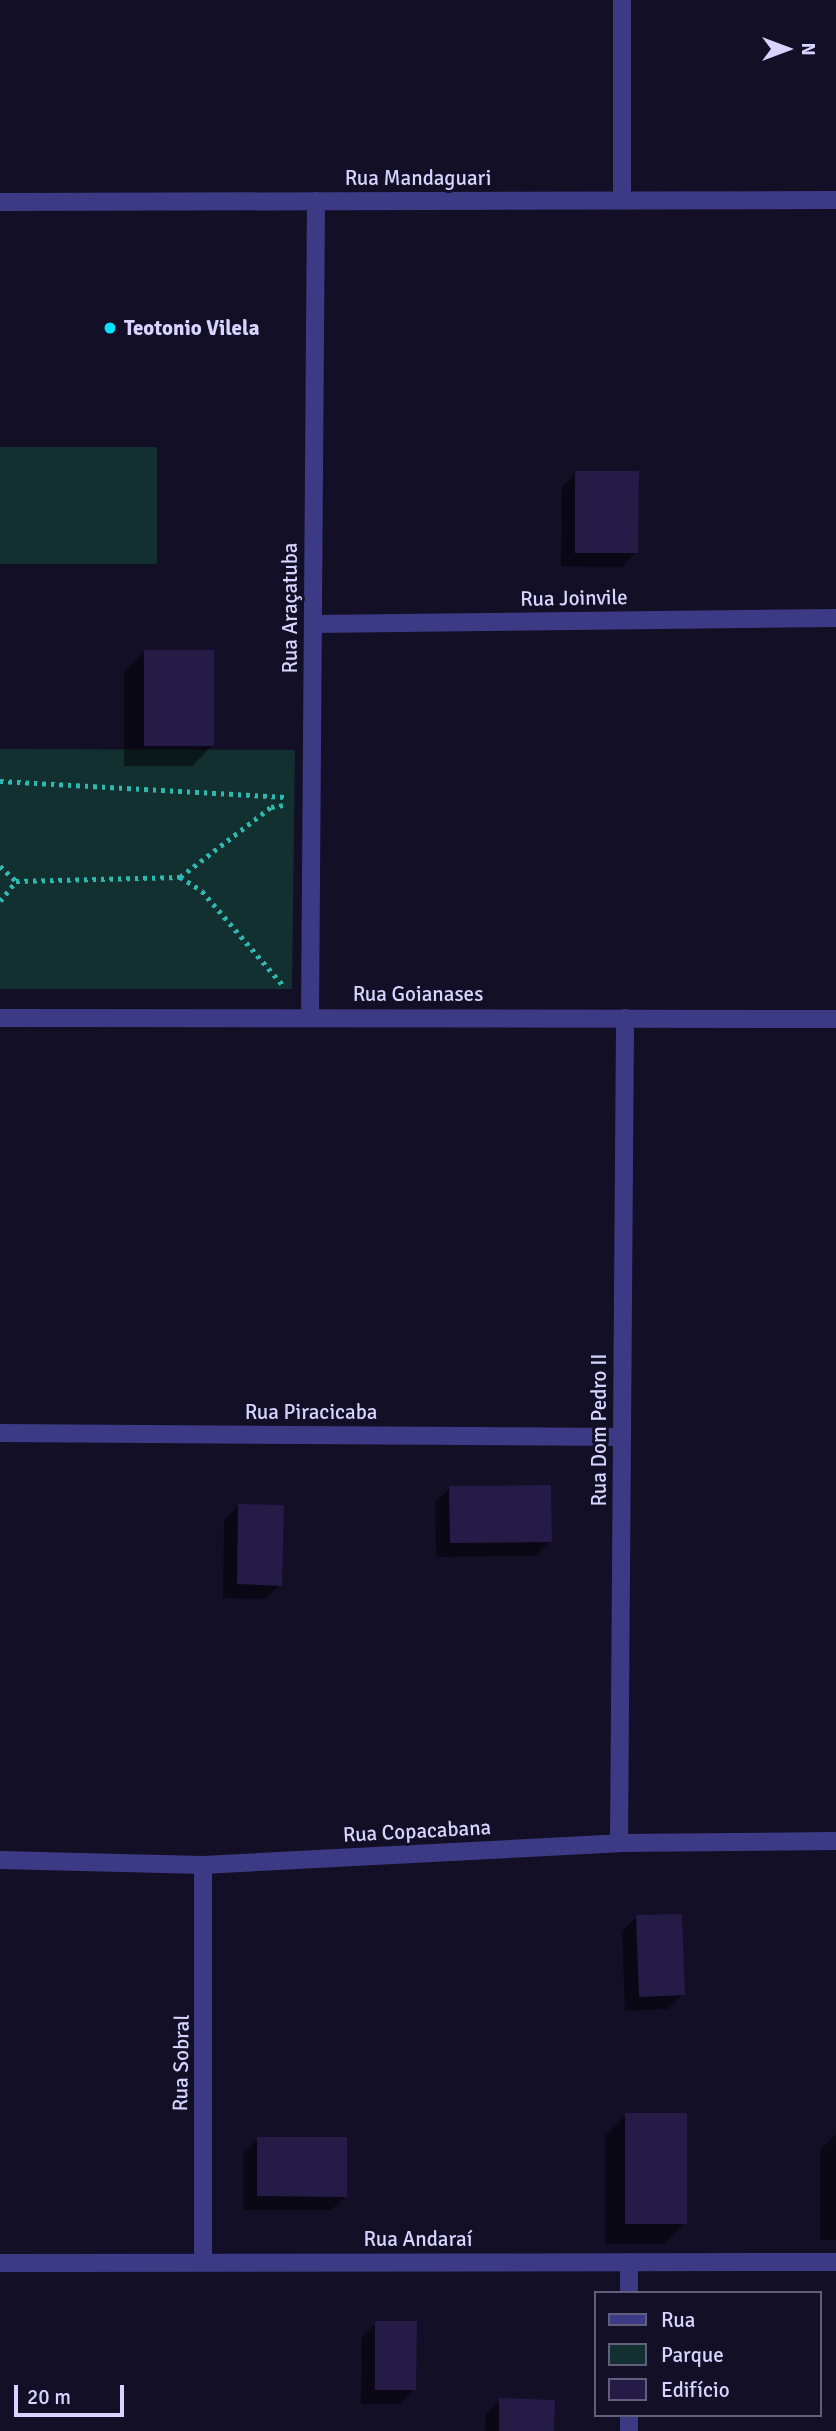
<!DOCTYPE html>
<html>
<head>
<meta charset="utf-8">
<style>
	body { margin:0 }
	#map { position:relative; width:836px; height:2431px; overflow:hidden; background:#130f26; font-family:Signika,sans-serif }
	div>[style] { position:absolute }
	.green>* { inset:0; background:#12302f }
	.shadow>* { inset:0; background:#0007 }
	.building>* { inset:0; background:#241b47 }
	.path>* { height:4.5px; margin-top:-2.25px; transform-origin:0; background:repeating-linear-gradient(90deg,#2fb8b0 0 3.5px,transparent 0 8.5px) }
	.minor>* { height:18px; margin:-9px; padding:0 9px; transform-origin:9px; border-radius:9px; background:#3d3a85 }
	.dots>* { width:19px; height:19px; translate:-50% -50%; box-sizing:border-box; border:4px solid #130f26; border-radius:50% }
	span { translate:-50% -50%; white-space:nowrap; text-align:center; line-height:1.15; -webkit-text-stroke:6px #130f26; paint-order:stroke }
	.street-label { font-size:21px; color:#d9d4ff }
	.poi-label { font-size:21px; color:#d9d4ff; font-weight:700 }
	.left { translate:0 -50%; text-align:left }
	.legend { position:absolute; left:594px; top:2291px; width:228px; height:126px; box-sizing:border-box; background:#130f26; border:2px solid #625e7d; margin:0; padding:9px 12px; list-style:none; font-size:21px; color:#d9d4ff }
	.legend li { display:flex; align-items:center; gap:14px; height:35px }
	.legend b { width:35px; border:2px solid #625e7d }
	.north { position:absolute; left:752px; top:14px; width:70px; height:70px; -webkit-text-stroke:5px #130f26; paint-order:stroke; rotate:90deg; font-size:19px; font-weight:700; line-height:28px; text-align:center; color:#d9d4ff }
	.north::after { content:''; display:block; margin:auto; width:24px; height:32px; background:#d9d4ff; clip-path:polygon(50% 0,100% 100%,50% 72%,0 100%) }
	.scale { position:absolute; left:14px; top:2385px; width:110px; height:32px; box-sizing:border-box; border:4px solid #d9d4ff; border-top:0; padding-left:9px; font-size:21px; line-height:24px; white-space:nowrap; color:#d9d4ff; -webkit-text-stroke:5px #130f26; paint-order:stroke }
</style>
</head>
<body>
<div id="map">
	<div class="green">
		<i style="clip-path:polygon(0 447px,157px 447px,157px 564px,0 564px)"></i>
		<i style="clip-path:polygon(0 749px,295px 750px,292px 989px,0 989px)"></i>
	</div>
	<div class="shadow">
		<i style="clip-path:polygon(576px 473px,636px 552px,622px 567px,561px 566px,562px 487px)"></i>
		<i style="clip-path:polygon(145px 652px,213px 745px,192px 766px,124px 766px,124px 672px)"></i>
		<i style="clip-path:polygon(450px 1488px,550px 1541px,535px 1556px,436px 1557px,435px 1502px)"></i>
		<i style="clip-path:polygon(239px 1505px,280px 1585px,266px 1599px,223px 1598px,224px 1520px)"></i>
		<i style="clip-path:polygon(637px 1917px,683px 1994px,668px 2009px,625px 2011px,622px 1931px)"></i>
		<i style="clip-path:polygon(626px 2115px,685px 2223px,664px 2244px,605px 2244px,605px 2136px)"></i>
		<i style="clip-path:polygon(836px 2134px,836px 2240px,820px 2240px,820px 2150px)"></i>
		<i style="clip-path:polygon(258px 2139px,346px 2196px,331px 2210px,243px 2210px,243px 2154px)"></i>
		<i style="clip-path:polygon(376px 2323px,414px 2389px,400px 2404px,361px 2404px,362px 2337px)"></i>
		<i style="clip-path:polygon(500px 2400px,553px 2431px,485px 2431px,486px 2414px)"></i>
	</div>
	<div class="building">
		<i style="clip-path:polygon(575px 471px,639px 471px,638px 553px,575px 553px)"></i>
		<i style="clip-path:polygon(144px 650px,214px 650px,214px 746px,144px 746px)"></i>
		<i style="clip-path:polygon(551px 1485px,552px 1542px,450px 1543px,449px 1486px)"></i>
		<i style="clip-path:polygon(238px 1504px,284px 1505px,282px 1586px,237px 1584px)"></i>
		<i style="clip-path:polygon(682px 1914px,685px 1995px,639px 1997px,636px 1915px)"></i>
		<i style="clip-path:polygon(625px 2113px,687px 2113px,687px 2224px,625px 2224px)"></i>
		<i style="clip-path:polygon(257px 2137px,347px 2137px,347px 2197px,257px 2196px)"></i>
		<i style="clip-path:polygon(375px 2321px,417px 2321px,416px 2390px,375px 2390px)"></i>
		<i style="clip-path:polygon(499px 2398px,555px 2400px,554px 2431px,499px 2431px)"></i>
	</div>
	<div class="path">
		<i style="left:0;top:781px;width:286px;rotate:3.2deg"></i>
		<i style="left:0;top:866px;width:22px;rotate:43deg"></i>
		<i style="left:16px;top:881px;width:164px;rotate:-1.4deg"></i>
		<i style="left:180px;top:877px;width:26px;rotate:32deg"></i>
		<i style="left:202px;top:891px;width:123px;rotate:49.3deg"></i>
		<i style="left:180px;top:877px;width:115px;rotate:-37.6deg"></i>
		<i style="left:271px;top:807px;width:12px;rotate:-9deg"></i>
		<i style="left:0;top:901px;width:26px;rotate:-51deg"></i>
	</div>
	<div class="minor">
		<i style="left:622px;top:0;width:200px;rotate:90deg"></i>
		<i style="left:0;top:202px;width:836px;rotate:-0.14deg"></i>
		<i style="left:313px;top:624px;width:523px;rotate:-0.66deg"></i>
		<i style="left:310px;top:1016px;width:815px;rotate:-89.58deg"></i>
		<i style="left:0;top:1018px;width:836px;rotate:0.07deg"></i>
		<i style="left:0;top:1433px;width:622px;rotate:0.37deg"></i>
		<i style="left:619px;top:1843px;width:825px;rotate:-89.58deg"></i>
		<i style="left:0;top:1860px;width:203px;rotate:1.4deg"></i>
		<i style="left:203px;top:1865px;width:417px;rotate:-3deg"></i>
		<i style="left:619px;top:1843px;width:217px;rotate:-0.5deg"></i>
		<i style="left:203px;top:1865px;width:397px;rotate:90deg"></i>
		<i style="left:629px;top:2262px;width:31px;rotate:90deg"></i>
		<i style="left:0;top:2263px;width:836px;rotate:-0.07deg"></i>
		<i style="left:629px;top:2415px;width:16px;rotate:90deg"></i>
	</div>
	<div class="dots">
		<i style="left:110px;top:328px;background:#00e5ff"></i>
	</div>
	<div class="street-label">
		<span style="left:418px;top:178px">Rua Mandaguari</span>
		<span style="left:574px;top:598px;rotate:-1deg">Rua Joinvile</span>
		<span style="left:290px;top:608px;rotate:-90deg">Rua Araçatuba</span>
		<span style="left:418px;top:994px">Rua Goianases</span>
		<span style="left:311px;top:1412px">Rua Piracicaba</span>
		<span style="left:599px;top:1430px;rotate:-90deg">Rua Dom Pedro II</span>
		<span style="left:417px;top:1831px;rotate:-3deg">Rua Copacabana</span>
		<span style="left:181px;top:2063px;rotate:-89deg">Rua Sobral</span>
		<span style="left:418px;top:2239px">Rua Andaraí</span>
	</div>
	<div class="poi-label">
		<span class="left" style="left:124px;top:328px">Teotonio Vilela</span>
	</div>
	<ul class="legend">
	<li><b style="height:9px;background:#3d3a85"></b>Rua</li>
	<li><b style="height:19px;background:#12302f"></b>Parque</li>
	<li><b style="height:19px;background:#241b47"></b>Edifício</li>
	</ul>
	<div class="north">N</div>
	<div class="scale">20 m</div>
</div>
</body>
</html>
